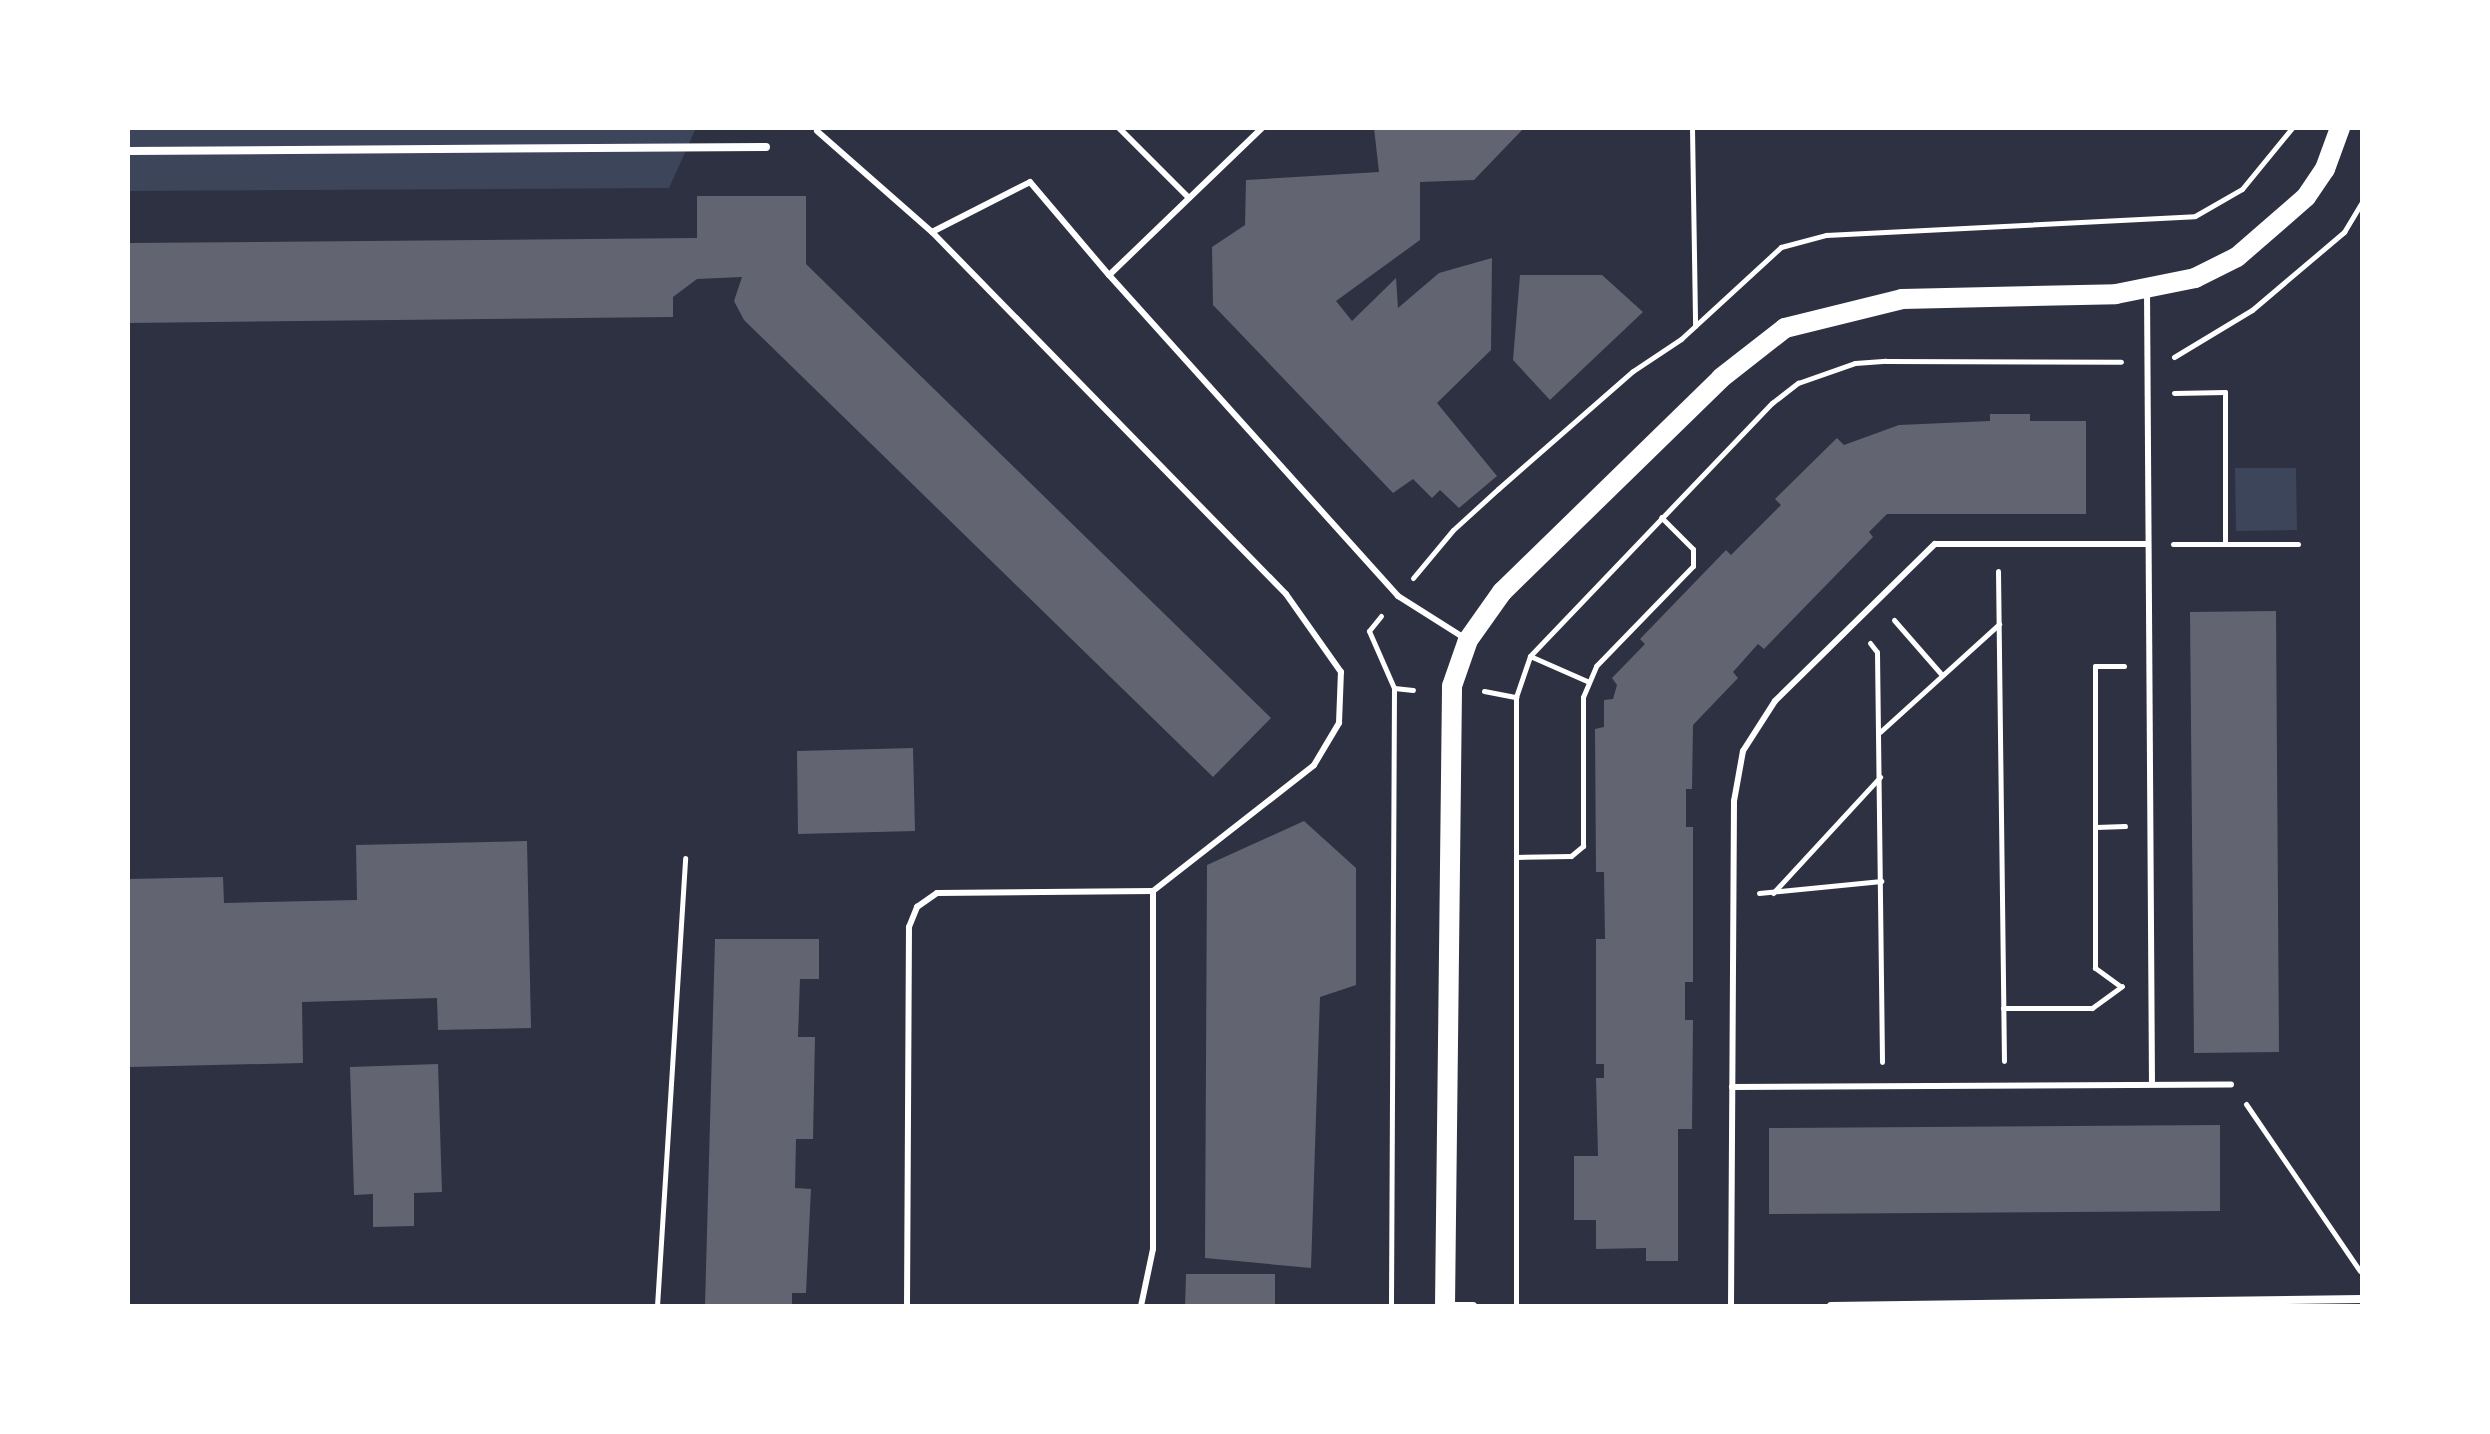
<!DOCTYPE html>
<html>
<head>
<meta charset="utf-8">
<style>
	body { margin:0 }
	#map { position:relative; width:2490px; height:1434px; overflow:hidden; background:#2d3142; font-family:Roboto,sans-serif }
	div>[style] { position:absolute }
	.green>* { inset:0; background:#3c4559 }
	.building>* { inset:0; background:#626471 }
	.path>* { height:5px; margin:-2.5px; padding:0 2.5px; transform-origin:2.5px; border-radius:2.5px; background:#fff }
	.service>* { height:6px; margin:-3px; padding:0 3px; transform-origin:3px; border-radius:3px; background:#fff }
	.minor>* { height:8px; margin:-4px; padding:0 4px; transform-origin:4px; border-radius:4px; background:#fff }
	.primary>* { height:20px; margin:-10px; padding:0 10px; transform-origin:10px; border-radius:10px; background:#fff }
	span { translate:-50% -50%; white-space:nowrap; text-align:center; line-height:1.15; -webkit-text-stroke:8px #fff; paint-order:stroke }
	.frame { position:absolute; inset:0; border:130px solid #fff; pointer-events:none }
</style>
</head>
<body>
<div id="map">
	<div class="green">
		<i style="clip-path:polygon(128px 128px,696px 128px,669px 188px,128px 191px)"></i>
		<i style="clip-path:polygon(2235px 468px,2296px 468px,2297px 530px,2236px 531px)"></i>
	</div>
	<div class="building">
		<i style="clip-path:polygon(1374px 128px,1524px 128px,1474px 180px,1420px 182px,1420px 240px,1336px 301px,1352px 321px,1396px 278px,1398px 308px,1439px 273px,1492px 258px,1491px 350px,1437px 403px,1497px 476px,1459px 508px,1440px 490px,1432px 498px,1413px 479px,1393px 493px,1213px 305px,1212px 247px,1245px 225px,1246px 180px,1379px 172px)"></i>
		<i style="clip-path:polygon(697px 196px,806px 196px,806px 264px,1271px 718px,1213px 777px,744px 320px,734px 301px,742px 277px,697px 279px,673px 297px,673px 317px,128px 323px,128px 243px,697px 238px)"></i>
		<i style="clip-path:polygon(1520px 275px,1602px 275px,1643px 312px,1550px 400px,1513px 360px)"></i>
		<i style="clip-path:polygon(1990px 414px,2030px 414px,2030px 421px,2086px 421px,2086px 514px,1887px 514px,1869px 532px,1873px 537px,1764px 649px,1758px 644px,1733px 672px,1738px 678px,1693px 725px,1692px 789px,1686px 789px,1686px 827px,1693px 827px,1693px 982px,1685px 982px,1685px 1020px,1693px 1020px,1692px 1129px,1678px 1129px,1678px 1261px,1646px 1261px,1646px 1248px,1596px 1249px,1596px 1220px,1574px 1220px,1574px 1156px,1598px 1156px,1596px 1078px,1604px 1078px,1604px 1064px,1596px 1064px,1596px 939px,1605px 939px,1604px 872px,1596px 872px,1595px 729px,1604px 727px,1604px 700px,1613px 699px,1617px 685px,1612px 678px,1645px 644px,1640px 639px,1726px 550px,1731px 555px,1781px 505px,1775px 499px,1837px 438px,1844px 445px,1899px 425px,1990px 421px)"></i>
		<i style="clip-path:polygon(2276px 611px,2279px 1052px,2194px 1053px,2190px 612px)"></i>
		<i style="clip-path:polygon(913px 748px,915px 831px,798px 834px,797px 751px)"></i>
		<i style="clip-path:polygon(1304px 821px,1356px 868px,1356px 985px,1320px 997px,1311px 1268px,1205px 1258px,1207px 865px)"></i>
		<i style="clip-path:polygon(527px 841px,531px 1028px,438px 1030px,437px 998px,302px 1002px,303px 1063px,130px 1067px,128px 879px,223px 877px,224px 903px,357px 900px,356px 845px)"></i>
		<i style="clip-path:polygon(715px 939px,819px 939px,819px 979px,800px 979px,798px 1037px,815px 1037px,813px 1139px,796px 1139px,795px 1188px,811px 1189px,806px 1293px,792px 1293px,792px 1306px,705px 1306px)"></i>
		<i style="clip-path:polygon(438px 1064px,442px 1192px,414px 1193px,414px 1226px,373px 1227px,373px 1194px,354px 1195px,350px 1067px)"></i>
		<i style="clip-path:polygon(2220px 1125px,2220px 1211px,1769px 1214px,1769px 1128px)"></i>
		<i style="clip-path:polygon(1186px 1274px,1275px 1274px,1275px 1306px,1185px 1306px)"></i>
	</div>
	<div class="path">
		<i style="left:1692px;top:128px;width:198px;rotate:89.1deg"></i>
		<i style="left:2174px;top:357px;width:91px;rotate:-31.1deg"></i>
		<i style="left:2252px;top:310px;width:121px;rotate:-40.3deg"></i>
		<i style="left:2344px;top:232px;width:35px;rotate:-59deg"></i>
		<i style="left:2174px;top:393px;width:51px;rotate:-1.1deg"></i>
		<i style="left:2225px;top:392px;width:152px;rotate:90deg"></i>
		<i style="left:2173px;top:544px;width:125px"></i>
		<i style="left:1998px;top:571px;width:490px;rotate:89.3deg"></i>
		<i style="left:1413px;top:578px;width:62px;rotate:-50.2deg"></i>
		<i style="left:1453px;top:530px;width:61px;rotate:-42.3deg"></i>
		<i style="left:1498px;top:489px;width:179px;rotate:-41.2deg"></i>
		<i style="left:1633px;top:371px;width:58px;rotate:-33.7deg"></i>
		<i style="left:1681px;top:339px;width:136px;rotate:-42.6deg"></i>
		<i style="left:1781px;top:247px;width:47px;rotate:-14.9deg"></i>
		<i style="left:1826px;top:235px;width:369px;rotate:-2.9deg"></i>
		<i style="left:2195px;top:216px;width:54px;rotate:-29.9deg"></i>
		<i style="left:2242px;top:189px;width:79px;rotate:-50.7deg"></i>
		<i style="left:1381px;top:616px;width:19px;rotate:129deg"></i>
		<i style="left:1369px;top:631px;width:62px;rotate:66.3deg"></i>
		<i style="left:1394px;top:688px;width:618px;rotate:90.28deg"></i>
		<i style="left:1894px;top:620px;width:73px;rotate:48.9deg"></i>
		<i style="left:1870px;top:643px;width:11px;rotate:52deg"></i>
		<i style="left:1877px;top:652px;width:410px;rotate:89.3deg"></i>
		<i style="left:1530px;top:656px;width:64px;rotate:23.8deg"></i>
		<i style="left:1394px;top:688px;width:19px;rotate:6deg"></i>
		<i style="left:1484px;top:691px;width:33px;rotate:11deg"></i>
		<i style="left:1880px;top:732px;width:161px;rotate:-42.2deg"></i>
		<i style="left:2096px;top:827px;width:29px;rotate:-2deg"></i>
		<i style="left:1516px;top:857px;width:55px;rotate:-1deg"></i>
		<i style="left:1571px;top:856px;width:16px;rotate:-40deg"></i>
		<i style="left:1583px;top:846px;width:149px;rotate:-90deg"></i>
		<i style="left:1583px;top:697px;width:34px;rotate:-67deg"></i>
		<i style="left:1596px;top:666px;width:139px;rotate:-45.9deg"></i>
		<i style="left:1693px;top:566px;width:17px;rotate:-90deg"></i>
		<i style="left:1693px;top:549px;width:45px;rotate:-135deg"></i>
		<i style="left:1759px;top:893px;width:123px;rotate:-5.6deg"></i>
		<i style="left:1773px;top:893px;width:158px;rotate:-47.3deg"></i>
		<i style="left:2120px;top:986px;width:31px;rotate:-144deg"></i>
		<i style="left:2095px;top:968px;width:302px;rotate:-90deg"></i>
		<i style="left:2095px;top:666px;width:29px"></i>
		<i style="left:2003px;top:1008px;width:89px"></i>
		<i style="left:2092px;top:1008px;width:37px;rotate:-36deg"></i>
		<i style="left:2246px;top:1104px;width:202px;rotate:55.7deg"></i>
		<i style="left:657px;top:1306px;width:449px;rotate:-86.4deg"></i>
		<i style="left:1516px;top:1306px;width:609px;rotate:-90deg"></i>
		<i style="left:1516px;top:697px;width:43px;rotate:-71.1deg"></i>
		<i style="left:1530px;top:656px;width:350px;rotate:-46.3deg"></i>
		<i style="left:1772px;top:403px;width:33px;rotate:-38deg"></i>
		<i style="left:1798px;top:383px;width:60px;rotate:-19.3deg"></i>
		<i style="left:1855px;top:363px;width:31px;rotate:-4deg"></i>
		<i style="left:1886px;top:361px;width:235px;rotate:0.2deg"></i>
	</div>
	<div class="service">
		<i style="left:1119px;top:128px;width:99px;rotate:45deg"></i>
		<i style="left:1262px;top:128px;width:212px;rotate:136.1deg"></i>
		<i style="left:1109px;top:275px;width:432px;rotate:48deg"></i>
		<i style="left:1398px;top:596px;width:80px;rotate:32.3deg"></i>
		<i style="left:817px;top:131px;width:153px;rotate:41.3deg"></i>
		<i style="left:932px;top:232px;width:110px;rotate:-27deg"></i>
		<i style="left:1030px;top:182px;width:122px;rotate:49.7deg"></i>
		<i style="left:2147px;top:290px;width:794px;rotate:89.64deg"></i>
		<i style="left:1732px;top:1087px;width:499px;rotate:-0.3deg"></i>
		<i style="left:907px;top:1306px;width:379px;rotate:-89.7deg"></i>
		<i style="left:909px;top:927px;width:22px;rotate:-68deg"></i>
		<i style="left:917px;top:907px;width:24px;rotate:-35deg"></i>
		<i style="left:937px;top:893px;width:216px;rotate:-0.5deg"></i>
		<i style="left:1153px;top:891px;width:204px;rotate:-38deg"></i>
		<i style="left:1314px;top:765px;width:49px;rotate:-59.2deg"></i>
		<i style="left:1339px;top:723px;width:51px;rotate:-87.8deg"></i>
		<i style="left:1341px;top:672px;width:95px;rotate:-125.2deg"></i>
		<i style="left:1286px;top:594px;width:506px;rotate:-134.36deg"></i>
		<i style="left:1141px;top:1306px;width:58px;rotate:-78.1deg"></i>
		<i style="left:1153px;top:1249px;width:358px;rotate:-90deg"></i>
		<i style="left:1731px;top:1306px;width:505px;rotate:-89.66deg"></i>
		<i style="left:1734px;top:801px;width:51px;rotate:-79.8deg"></i>
		<i style="left:1743px;top:751px;width:59px;rotate:-57.4deg"></i>
		<i style="left:1775px;top:701px;width:224px;rotate:-44.5deg"></i>
		<i style="left:1935px;top:544px;width:213px"></i>
	</div>
	<div class="minor">
		<i style="left:128px;top:151px;width:638px;rotate:-0.36deg"></i>
		<i style="left:1453px;top:1306px;width:20px"></i>
		<i style="left:1831px;top:1306px;width:531px;rotate:-0.76deg"></i>
	</div>
	<div class="primary">
		<i style="left:1445px;top:1306px;width:620px;rotate:-89.35deg"></i>
		<i style="left:1452px;top:686px;width:49px;rotate:-70.8deg"></i>
		<i style="left:1468px;top:640px;width:59px;rotate:-54.7deg"></i>
		<i style="left:1502px;top:592px;width:306px;rotate:-44.3deg"></i>
		<i style="left:1721px;top:378px;width:81px;rotate:-38deg"></i>
		<i style="left:1785px;top:328px;width:121px;rotate:-13.9deg"></i>
		<i style="left:1902px;top:299px;width:214px;rotate:-1.3deg"></i>
		<i style="left:2116px;top:294px;width:81px;rotate:-11.4deg"></i>
		<i style="left:2195px;top:278px;width:47px;rotate:-26.6deg"></i>
		<i style="left:2237px;top:257px;width:91px;rotate:-41deg"></i>
		<i style="left:2306px;top:197px;width:34px;rotate:-56deg"></i>
		<i style="left:2325px;top:169px;width:44px;rotate:-69.9deg"></i>
	</div>
	<div class="frame"></div>
</div>
</body>
</html>
